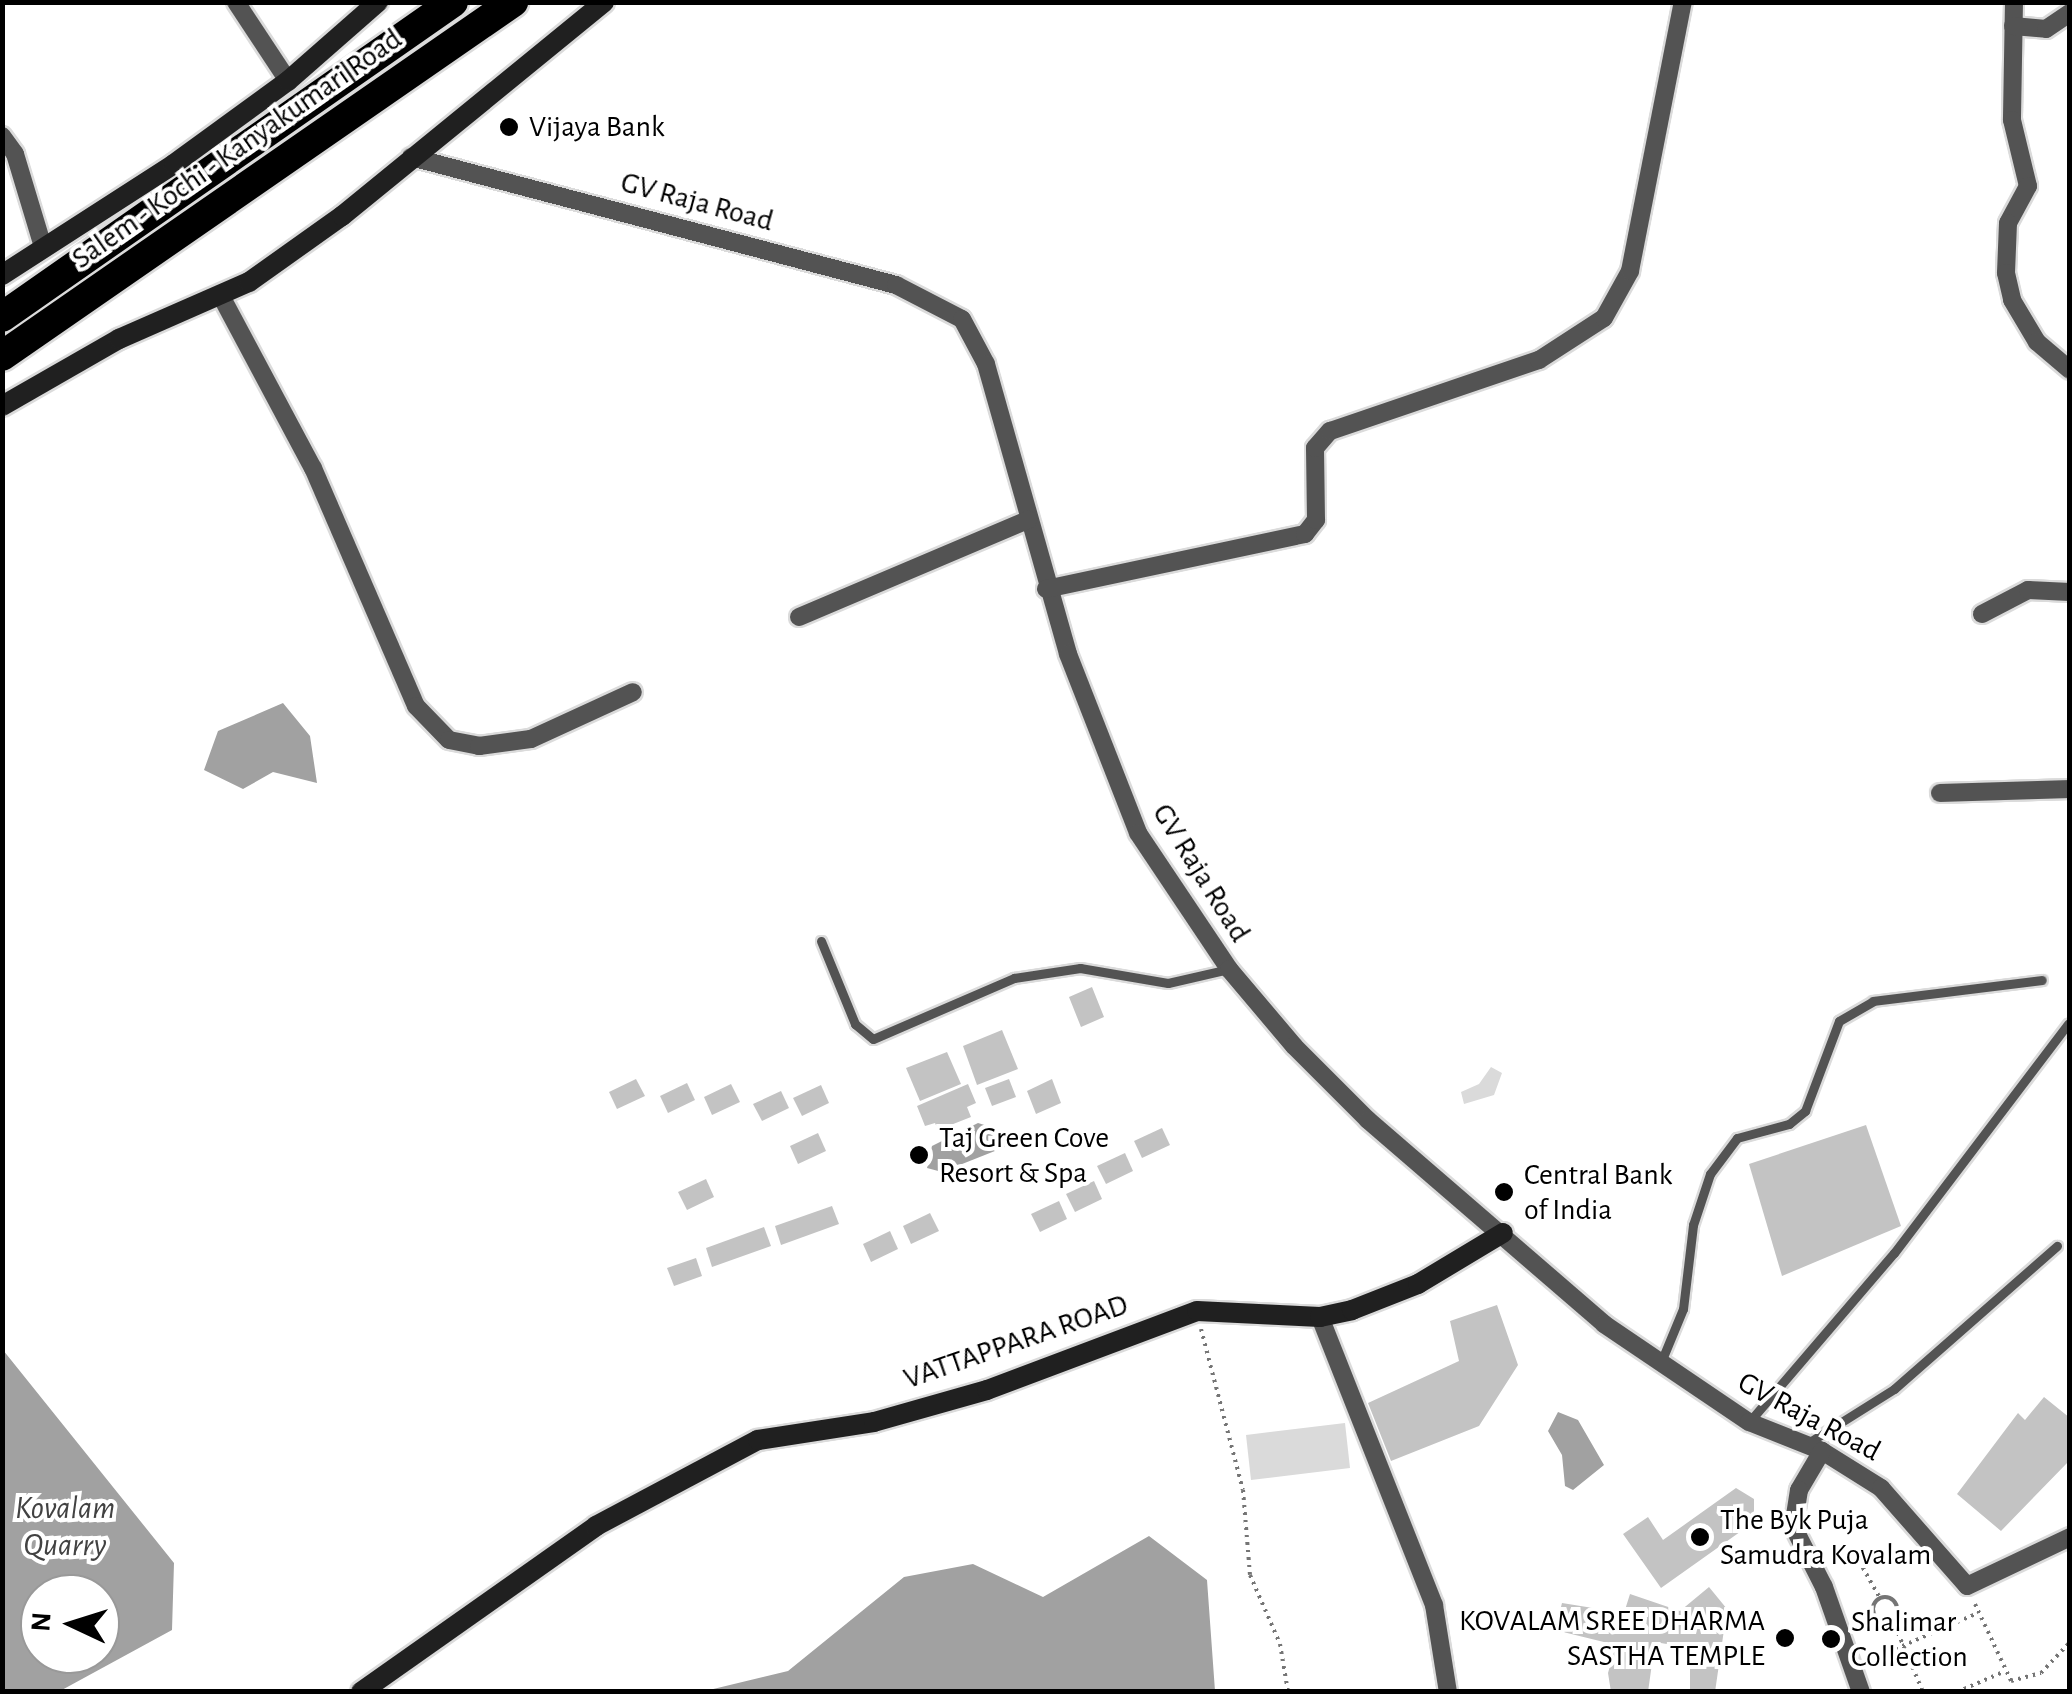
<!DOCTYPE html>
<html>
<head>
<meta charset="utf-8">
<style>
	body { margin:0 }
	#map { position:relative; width:2072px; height:1694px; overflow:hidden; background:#fff; font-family:"Alegreya Sans",sans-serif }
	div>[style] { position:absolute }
	.green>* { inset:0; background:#dadada }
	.water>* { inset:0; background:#a1a1a1 }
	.building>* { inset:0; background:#c3c3c3 }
	.path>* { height:4px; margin-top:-2px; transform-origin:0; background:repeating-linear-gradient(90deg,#757575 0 2.5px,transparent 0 7.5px) }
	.path>.ring { margin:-2px; padding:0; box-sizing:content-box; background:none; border:4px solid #757575; border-radius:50% }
	.roads { filter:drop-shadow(2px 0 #dbdbdb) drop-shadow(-2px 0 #dbdbdb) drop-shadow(0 2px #dbdbdb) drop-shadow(0 -2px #dbdbdb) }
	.lane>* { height:9px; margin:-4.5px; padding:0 4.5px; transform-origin:4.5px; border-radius:4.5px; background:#535353 }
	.street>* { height:18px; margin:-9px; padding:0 9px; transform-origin:9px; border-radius:9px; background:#535353 }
	.secondary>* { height:20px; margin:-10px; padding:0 10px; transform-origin:10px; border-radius:10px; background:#202020 }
	.highway>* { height:30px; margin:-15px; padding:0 15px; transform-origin:15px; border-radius:15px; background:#000 }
	.dots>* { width:28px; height:28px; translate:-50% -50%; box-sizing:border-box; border:5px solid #fff; border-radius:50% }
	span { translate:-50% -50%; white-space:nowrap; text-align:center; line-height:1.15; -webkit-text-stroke:8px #fff; paint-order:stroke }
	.poi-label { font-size:30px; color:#000 }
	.left { translate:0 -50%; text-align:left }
	.right { translate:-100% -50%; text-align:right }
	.street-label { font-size:30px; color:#000 }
	.water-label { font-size:32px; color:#424242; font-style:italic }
	.frame { position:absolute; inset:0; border:5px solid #000; pointer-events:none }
	.north { position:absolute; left:20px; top:1574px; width:100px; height:100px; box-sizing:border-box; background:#fff; border:2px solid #999; border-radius:50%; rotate:274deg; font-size:28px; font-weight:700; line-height:40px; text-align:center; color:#000 }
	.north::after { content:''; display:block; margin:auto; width:35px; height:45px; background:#000; clip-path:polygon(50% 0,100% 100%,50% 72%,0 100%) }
</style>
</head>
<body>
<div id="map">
	<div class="green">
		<i style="clip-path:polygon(1491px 1067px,1502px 1073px,1494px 1095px,1464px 1104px,1461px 1092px,1479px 1084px)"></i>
		<i style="clip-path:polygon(1345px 1423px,1350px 1468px,1251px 1480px,1246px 1435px)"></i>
	</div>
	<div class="water">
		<i style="clip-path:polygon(283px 703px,310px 736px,317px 783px,273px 772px,243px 789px,204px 770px,218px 731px)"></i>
		<i style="clip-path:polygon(978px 1123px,1004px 1131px,1010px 1145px,942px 1172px,927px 1168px,932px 1146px)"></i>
		<i style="clip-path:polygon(evenodd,3px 1350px,174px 1563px,172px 1630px,60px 1691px,3px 1691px,3px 1350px,40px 1594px,100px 1594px,100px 1654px,40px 1654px,40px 1594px)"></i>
		<i style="clip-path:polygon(1558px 1412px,1578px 1420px,1604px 1465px,1573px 1490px,1565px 1486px,1562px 1455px,1548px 1431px)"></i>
		<i style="clip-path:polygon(1149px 1536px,1207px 1580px,1215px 1691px,705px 1691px,788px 1671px,904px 1577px,973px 1564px,1043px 1597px)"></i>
	</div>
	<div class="building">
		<i style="clip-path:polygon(1092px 987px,1104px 1017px,1081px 1027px,1069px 997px)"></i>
		<i style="clip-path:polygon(1002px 1030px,1018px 1069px,977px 1085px,963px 1046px)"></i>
		<i style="clip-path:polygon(947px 1052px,961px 1084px,920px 1101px,906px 1068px)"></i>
		<i style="clip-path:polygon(636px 1079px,645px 1096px,617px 1109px,609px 1092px)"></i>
		<i style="clip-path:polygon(1009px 1079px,1016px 1097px,992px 1106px,985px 1088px)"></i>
		<i style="clip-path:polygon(1052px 1079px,1061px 1103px,1036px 1114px,1027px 1091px)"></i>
		<i style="clip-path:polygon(687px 1083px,695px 1100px,668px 1113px,660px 1096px)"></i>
		<i style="clip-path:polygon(731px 1084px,740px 1102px,712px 1115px,704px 1097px)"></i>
		<i style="clip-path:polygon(968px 1084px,976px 1103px,967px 1107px,971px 1117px,938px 1130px,935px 1123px,925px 1126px,917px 1106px)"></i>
		<i style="clip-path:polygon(821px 1085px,829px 1103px,802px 1116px,793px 1098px)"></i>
		<i style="clip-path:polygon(781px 1091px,789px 1108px,762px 1121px,753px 1104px)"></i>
		<i style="clip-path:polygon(1866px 1125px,1901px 1226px,1782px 1276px,1749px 1164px)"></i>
		<i style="clip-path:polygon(1162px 1128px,1170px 1145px,1142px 1158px,1134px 1141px)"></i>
		<i style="clip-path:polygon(818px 1133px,826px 1151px,798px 1164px,790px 1146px)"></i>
		<i style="clip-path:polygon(1125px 1153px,1133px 1171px,1106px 1184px,1097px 1166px)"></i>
		<i style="clip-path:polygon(706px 1179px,714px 1197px,687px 1210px,678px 1192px)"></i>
		<i style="clip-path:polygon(1094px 1181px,1102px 1199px,1075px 1212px,1066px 1194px)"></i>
		<i style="clip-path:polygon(1059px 1201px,1067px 1219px,1040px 1232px,1031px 1214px)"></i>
		<i style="clip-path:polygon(832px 1206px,839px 1224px,781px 1245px,775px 1226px)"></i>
		<i style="clip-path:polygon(930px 1213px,939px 1231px,911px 1244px,903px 1226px)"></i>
		<i style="clip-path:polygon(764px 1227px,771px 1246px,712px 1267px,706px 1248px)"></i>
		<i style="clip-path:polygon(890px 1231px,898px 1249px,871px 1262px,863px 1244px)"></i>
		<i style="clip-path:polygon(696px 1258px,702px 1276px,674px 1286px,667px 1268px)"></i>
		<i style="clip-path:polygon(1497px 1305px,1518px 1365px,1479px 1426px,1391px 1461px,1368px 1403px,1459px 1361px,1450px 1321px)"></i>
		<i style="clip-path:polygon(2044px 1397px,2070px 1418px,2069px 1461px,2001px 1531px,1957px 1494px,2018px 1413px,2025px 1420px)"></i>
		<i style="clip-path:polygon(1736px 1488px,1754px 1499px,1754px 1522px,1661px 1588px,1623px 1534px,1648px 1517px,1663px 1540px)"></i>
		<i style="clip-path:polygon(1709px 1587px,1727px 1609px,1715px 1692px,1690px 1692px,1690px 1648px,1655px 1642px,1648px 1692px,1611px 1692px,1608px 1673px,1616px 1645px,1555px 1630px,1562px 1603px,1624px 1613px,1630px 1594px,1680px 1611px)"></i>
	</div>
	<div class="path">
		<i style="left:1201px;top:1329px;width:166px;rotate:75.4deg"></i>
		<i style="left:1243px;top:1490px;width:85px;rotate:85.3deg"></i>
		<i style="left:1250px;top:1575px;width:75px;rotate:66.5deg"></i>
		<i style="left:1280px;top:1644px;width:49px;rotate:80.5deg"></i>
		<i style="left:1859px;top:1561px;width:43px;rotate:60.4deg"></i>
		<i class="ring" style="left:1873px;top:1597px;width:20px;height:20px"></i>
		<i style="left:1975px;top:1604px;width:85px;rotate:64.9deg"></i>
		<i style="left:2011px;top:1681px;width:31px;rotate:-15deg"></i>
		<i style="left:2041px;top:1673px;width:42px;rotate:-46.9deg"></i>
		<i style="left:1892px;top:1619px;width:79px;rotate:67deg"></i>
		<i style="left:1868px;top:1661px;width:120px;rotate:-23.6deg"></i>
		<i style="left:1957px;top:1692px;width:50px;rotate:-23.5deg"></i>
	</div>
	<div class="roads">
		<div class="lane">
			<i style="left:821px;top:941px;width:90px;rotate:67.7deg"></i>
			<i style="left:855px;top:1024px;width:23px;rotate:40deg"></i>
			<i style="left:873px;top:1039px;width:154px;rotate:-23.4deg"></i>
			<i style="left:1014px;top:978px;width:67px;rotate:-8.6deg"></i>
			<i style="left:1080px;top:968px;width:89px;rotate:9.7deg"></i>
			<i style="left:1168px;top:983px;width:63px;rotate:-12.9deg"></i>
			<i style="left:1661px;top:1362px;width:57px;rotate:-67.5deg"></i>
			<i style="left:1683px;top:1309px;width:85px;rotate:-83.2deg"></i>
			<i style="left:1693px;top:1225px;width:54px;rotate:-71.6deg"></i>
			<i style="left:1710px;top:1174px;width:45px;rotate:-53.1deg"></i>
			<i style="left:1737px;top:1138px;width:54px;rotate:-15.1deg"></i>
			<i style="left:1789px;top:1124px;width:21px;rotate:-39deg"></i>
			<i style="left:1805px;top:1111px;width:96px;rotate:-69.3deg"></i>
			<i style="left:1839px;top:1021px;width:39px;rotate:-30deg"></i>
			<i style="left:1873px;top:1001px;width:170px;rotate:-7.1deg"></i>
			<i style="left:1749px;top:1422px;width:223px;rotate:-49.4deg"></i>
			<i style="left:1894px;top:1253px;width:288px;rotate:-52.8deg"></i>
			<i style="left:1808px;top:1443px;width:102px;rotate:-32.1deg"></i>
			<i style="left:1894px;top:1389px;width:217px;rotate:-41.3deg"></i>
		</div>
		<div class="street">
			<i style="left:236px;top:2px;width:95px;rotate:56.6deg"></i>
			<i style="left:2014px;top:2px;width:118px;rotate:91deg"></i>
			<i style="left:2012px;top:120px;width:68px;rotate:76.4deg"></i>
			<i style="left:2028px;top:186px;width:42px;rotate:118.4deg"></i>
			<i style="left:2008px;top:223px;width:50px;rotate:92.3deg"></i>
			<i style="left:2006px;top:273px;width:28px;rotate:77deg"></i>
			<i style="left:2012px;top:300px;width:49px;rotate:59.2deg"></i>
			<i style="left:2037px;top:342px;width:43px;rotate:40.3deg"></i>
			<i style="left:2013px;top:26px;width:33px;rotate:5deg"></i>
			<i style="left:2046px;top:29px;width:29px;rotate:-34deg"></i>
			<i style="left:2px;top:136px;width:22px;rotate:54deg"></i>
			<i style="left:15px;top:154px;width:97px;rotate:73.2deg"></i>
			<i style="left:411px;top:157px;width:502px;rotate:14.78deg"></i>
			<i style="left:896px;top:285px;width:74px;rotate:27.3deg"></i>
			<i style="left:962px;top:319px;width:51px;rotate:61.9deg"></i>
			<i style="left:986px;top:364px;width:301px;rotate:74.2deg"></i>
			<i style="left:1068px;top:654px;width:192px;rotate:68.6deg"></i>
			<i style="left:1138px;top:833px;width:164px;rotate:56.2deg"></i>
			<i style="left:1229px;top:969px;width:101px;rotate:49.8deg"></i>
			<i style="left:1294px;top:1046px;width:105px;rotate:45deg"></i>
			<i style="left:1368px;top:1120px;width:312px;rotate:40.8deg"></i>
			<i style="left:1604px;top:1324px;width:175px;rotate:34.1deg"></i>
			<i style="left:1749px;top:1422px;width:79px;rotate:21.7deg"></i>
			<i style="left:1822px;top:1451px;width:70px;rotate:32.1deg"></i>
			<i style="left:1881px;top:1488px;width:130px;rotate:48.7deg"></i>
			<i style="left:1967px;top:1586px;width:114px;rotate:-25.4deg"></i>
			<i style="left:221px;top:296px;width:195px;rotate:61.9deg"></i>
			<i style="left:313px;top:468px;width:259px;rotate:66.6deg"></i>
			<i style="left:416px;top:706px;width:47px;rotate:45.9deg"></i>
			<i style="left:449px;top:740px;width:31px;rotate:11deg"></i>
			<i style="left:479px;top:746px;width:52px;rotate:-7.7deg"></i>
			<i style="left:531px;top:739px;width:112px;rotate:-24.7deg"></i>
			<i style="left:1046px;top:589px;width:265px;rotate:-12deg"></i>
			<i style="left:1305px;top:534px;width:18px;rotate:-52deg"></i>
			<i style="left:1316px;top:520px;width:72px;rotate:-90.8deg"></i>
			<i style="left:1315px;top:448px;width:23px;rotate:-49deg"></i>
			<i style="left:1330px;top:431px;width:221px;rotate:-18.8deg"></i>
			<i style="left:1539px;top:360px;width:77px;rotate:-32.9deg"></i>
			<i style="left:1604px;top:318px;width:54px;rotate:-61deg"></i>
			<i style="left:1630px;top:271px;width:274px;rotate:-78.9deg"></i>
			<i style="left:1982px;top:614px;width:52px;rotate:-27.6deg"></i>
			<i style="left:2028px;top:590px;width:42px;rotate:2.7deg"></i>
			<i style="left:799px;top:617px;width:249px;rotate:-23deg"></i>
			<i style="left:1940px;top:793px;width:130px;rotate:-1.8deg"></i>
			<i style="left:1320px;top:1317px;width:310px;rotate:68.4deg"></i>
			<i style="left:1434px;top:1605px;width:88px;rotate:80.9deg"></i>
			<i style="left:1822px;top:1451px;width:45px;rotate:120.5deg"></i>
			<i style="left:1799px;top:1490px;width:36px;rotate:99deg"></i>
			<i style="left:1793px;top:1526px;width:68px;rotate:63.1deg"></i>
			<i style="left:1824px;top:1587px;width:111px;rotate:70.6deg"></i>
		</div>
		<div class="secondary">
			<i style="left:2px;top:275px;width:205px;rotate:-32.8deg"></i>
			<i style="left:174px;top:164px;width:141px;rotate:-36.1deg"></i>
			<i style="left:288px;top:81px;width:120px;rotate:-41.3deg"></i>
			<i style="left:2px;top:406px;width:135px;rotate:-29.8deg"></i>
			<i style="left:119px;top:339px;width:142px;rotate:-23.7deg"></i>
			<i style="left:249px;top:282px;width:114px;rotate:-35.4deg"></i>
			<i style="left:342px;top:216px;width:338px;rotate:-39.2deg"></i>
			<i style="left:361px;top:1692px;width:288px;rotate:-35.2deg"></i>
			<i style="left:596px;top:1526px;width:183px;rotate:-28deg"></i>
			<i style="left:758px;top:1440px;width:117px;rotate:-8.8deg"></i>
			<i style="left:874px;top:1422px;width:117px;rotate:-15.8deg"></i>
			<i style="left:987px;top:1390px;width:224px;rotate:-20.6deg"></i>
			<i style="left:1197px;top:1311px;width:123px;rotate:2.8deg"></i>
			<i style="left:1320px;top:1317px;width:33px;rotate:-12deg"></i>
			<i style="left:1352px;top:1310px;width:71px;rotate:-21.5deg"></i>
			<i style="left:1418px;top:1284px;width:99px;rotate:-31deg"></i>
		</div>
		<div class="highway">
			<i style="left:2px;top:317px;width:550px;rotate:-34.93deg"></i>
			<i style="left:2px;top:356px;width:622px;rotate:-34.71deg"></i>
		</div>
	</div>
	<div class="dots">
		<i style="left:509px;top:127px;background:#000"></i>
		<i style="left:919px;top:1155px;background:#000"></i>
		<i style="left:1504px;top:1192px;background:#000"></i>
		<i style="left:1700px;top:1537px;background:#000"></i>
		<i style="left:1785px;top:1638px;background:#000"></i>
		<i style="left:1831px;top:1639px;background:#000"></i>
	</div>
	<div class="poi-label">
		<span class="left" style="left:529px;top:127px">Vijaya Bank</span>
		<span class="left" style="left:939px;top:1155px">Taj Green Cove<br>Resort &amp; Spa</span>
		<span class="left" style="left:1524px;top:1192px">Central Bank<br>of India</span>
		<span class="left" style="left:1720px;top:1537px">The Byk Puja<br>Samudra Kovalam</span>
		<span class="right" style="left:1765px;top:1638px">KOVALAM SREE DHARMA<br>SASTHA TEMPLE</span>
		<span class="left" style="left:1851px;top:1639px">Shalimar<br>Collection</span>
	</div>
	<div class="street-label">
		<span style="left:237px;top:149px;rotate:-35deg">Salem - Kochi - Kanyakumari Road</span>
		<span style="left:697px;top:202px;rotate:15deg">GV Raja Road</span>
		<span style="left:1201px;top:873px;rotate:58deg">GV Raja Road</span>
		<span style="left:1016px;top:1342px;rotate:-19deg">VATTAPPARA ROAD</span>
		<span style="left:1809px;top:1417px;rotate:28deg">GV Raja Road</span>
	</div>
	<div class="water-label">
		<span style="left:65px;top:1527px">Kovalam<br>Quarry</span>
	</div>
	<div class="frame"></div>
	<div class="north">N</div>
</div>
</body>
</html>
